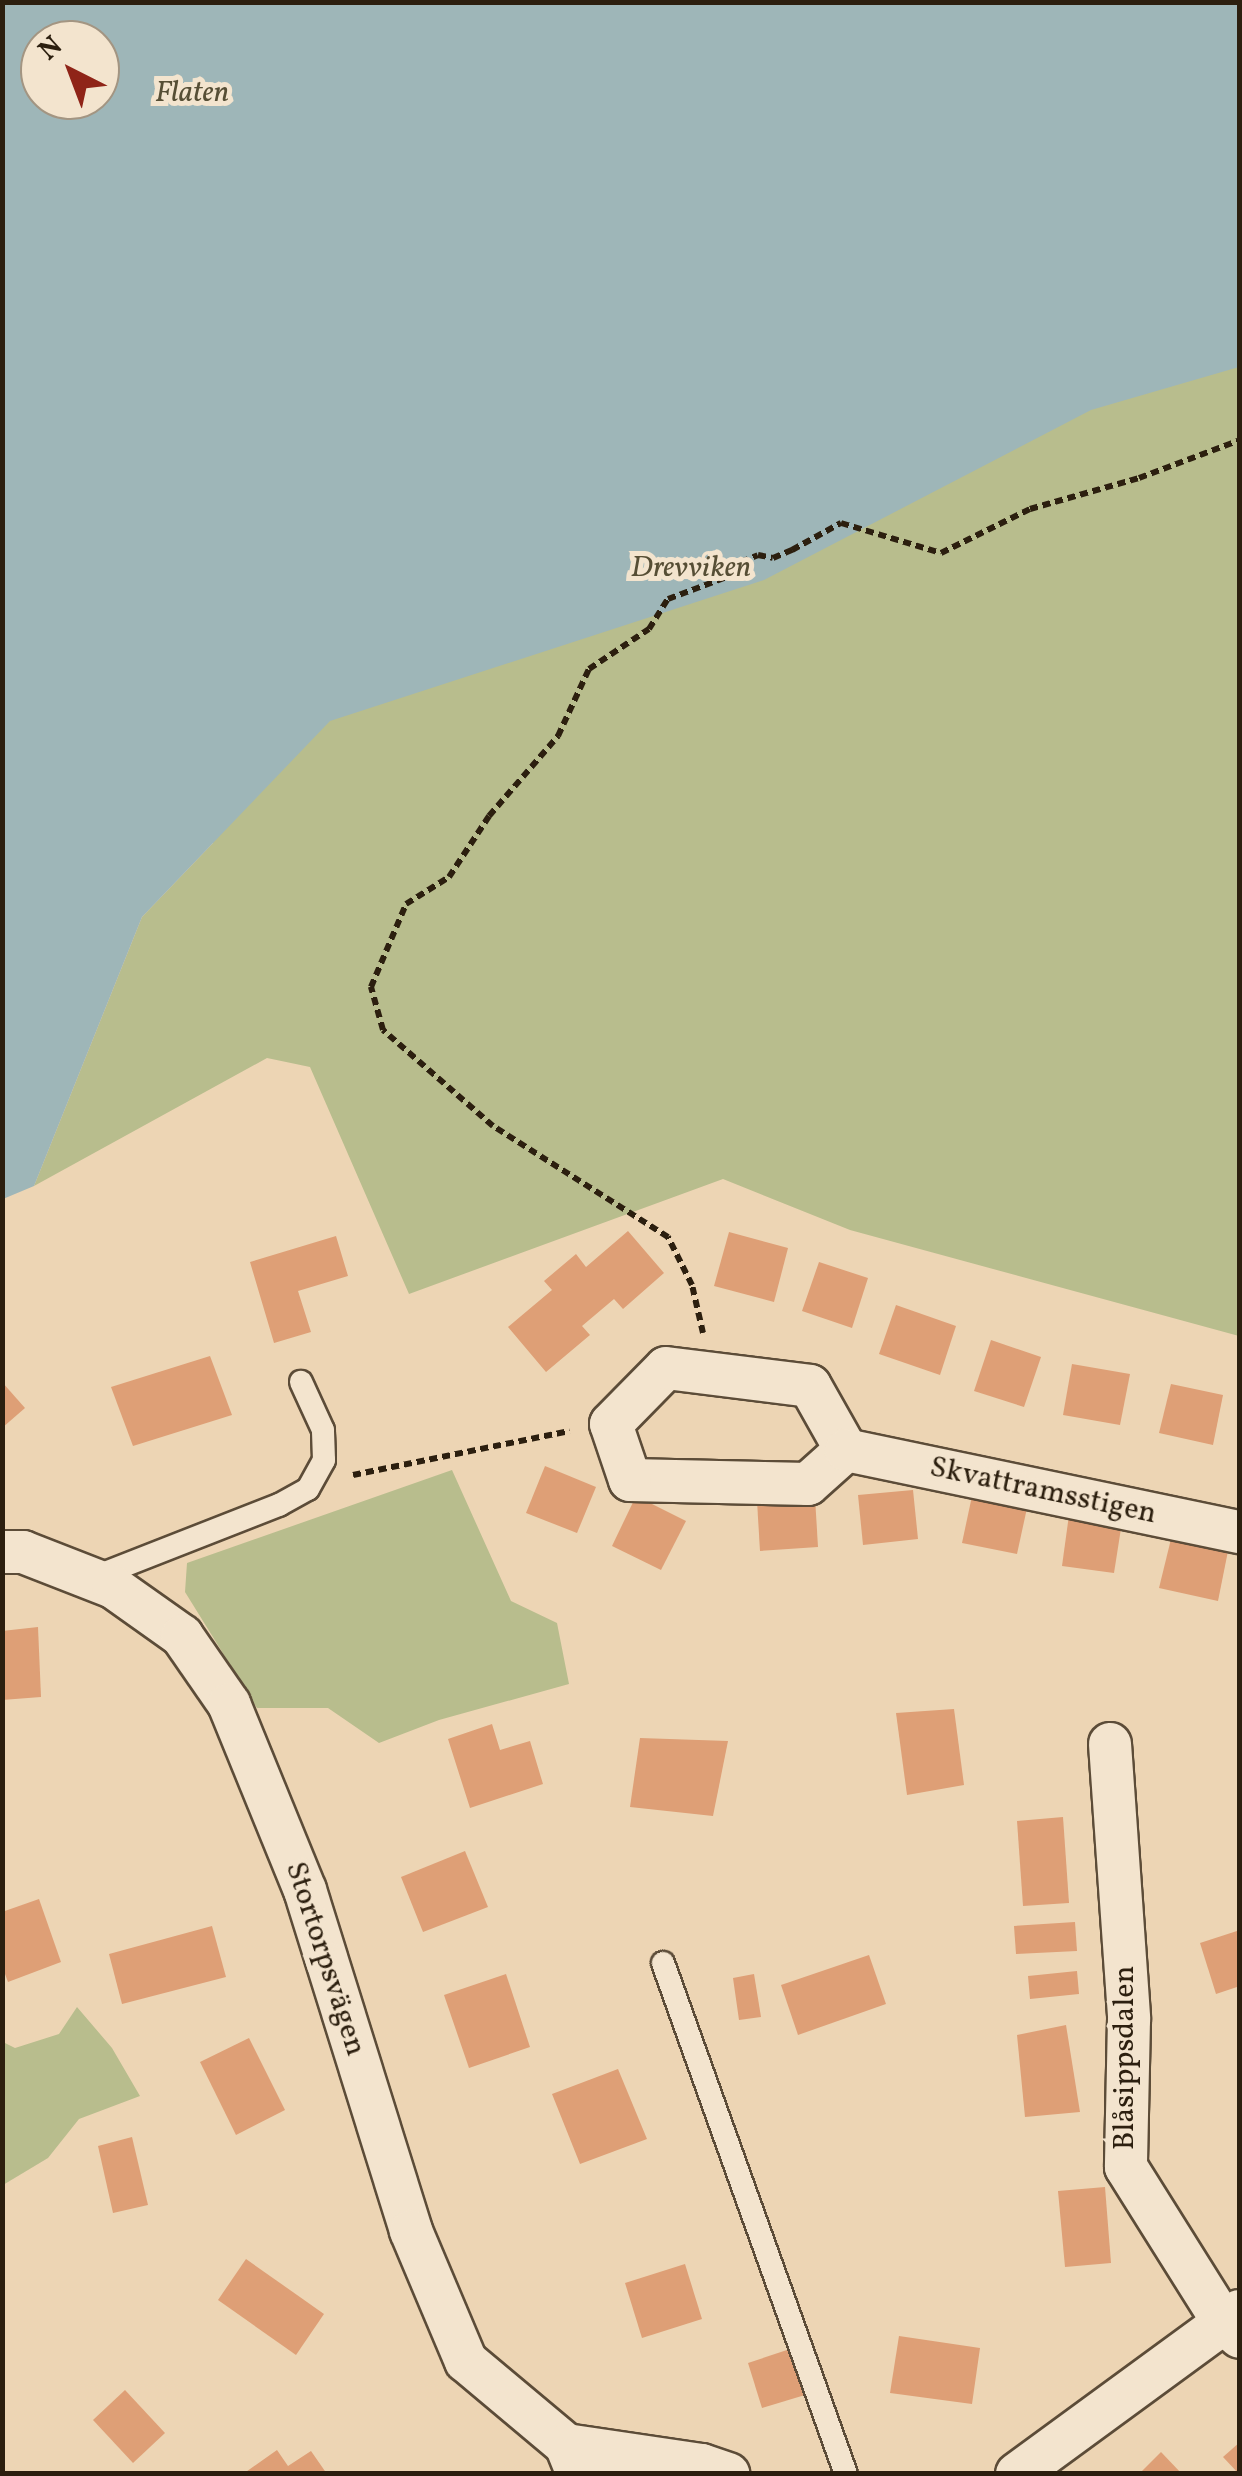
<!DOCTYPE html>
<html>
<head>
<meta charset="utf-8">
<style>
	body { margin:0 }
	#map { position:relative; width:1242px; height:2476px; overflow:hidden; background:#edd5b4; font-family:Vollkorn,serif }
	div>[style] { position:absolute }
	.green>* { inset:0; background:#b8bd8d }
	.water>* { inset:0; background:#9eb6b8 }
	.building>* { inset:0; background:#de9f76 }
	.path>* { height:6px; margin-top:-3px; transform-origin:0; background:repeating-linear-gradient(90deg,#2c1f0f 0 8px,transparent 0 13px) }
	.roads { filter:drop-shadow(2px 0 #5c4c38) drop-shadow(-2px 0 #5c4c38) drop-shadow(0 2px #5c4c38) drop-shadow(0 -2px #5c4c38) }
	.service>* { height:22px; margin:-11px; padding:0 11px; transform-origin:11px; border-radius:11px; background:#f3e4ce }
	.minor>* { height:42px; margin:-21px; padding:0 21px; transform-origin:21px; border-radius:21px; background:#f3e4ce }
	span { translate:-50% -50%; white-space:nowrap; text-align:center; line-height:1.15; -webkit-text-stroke:10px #f3e4ce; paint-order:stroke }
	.park-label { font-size:30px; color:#564e35; font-style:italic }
	.street-label { font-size:30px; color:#2c1f0f }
	.frame { position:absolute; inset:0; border:5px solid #2c1f0f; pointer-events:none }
	.north { position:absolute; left:20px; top:20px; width:100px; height:100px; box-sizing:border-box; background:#f3e4ce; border:2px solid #a39582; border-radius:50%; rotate:318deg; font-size:28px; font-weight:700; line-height:40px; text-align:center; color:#2c1f0f }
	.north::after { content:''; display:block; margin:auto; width:35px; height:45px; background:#8f2418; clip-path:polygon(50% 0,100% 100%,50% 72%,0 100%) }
</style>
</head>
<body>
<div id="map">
	<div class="green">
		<i style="clip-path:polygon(evenodd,2px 3px,1239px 3px,1239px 1336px,850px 1230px,723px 1179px,409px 1294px,310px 1067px,267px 1058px,34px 1186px,142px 917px,213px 843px,2px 3px,40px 40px,100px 40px,100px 100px,40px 100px,40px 40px)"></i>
		<i style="clip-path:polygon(452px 1470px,511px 1601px,557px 1623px,569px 1684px,439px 1720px,379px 1743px,328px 1708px,257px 1708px,185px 1592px,187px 1563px)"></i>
		<i style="clip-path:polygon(77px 2007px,112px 2048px,140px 2096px,79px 2119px,48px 2158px,3px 2185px,3px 2042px,15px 2048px,59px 2034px)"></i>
	</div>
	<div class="water">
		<i style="clip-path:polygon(evenodd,3px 2px,1239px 3px,1239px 367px,1091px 410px,764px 580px,330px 721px,142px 917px,34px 1186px,3px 1199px,3px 2px,40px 40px,100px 40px,100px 100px,40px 100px,40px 40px)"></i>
	</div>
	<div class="building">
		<i style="clip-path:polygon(628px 1231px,664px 1273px,623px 1309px,614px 1299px,582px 1326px,590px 1335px,546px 1372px,508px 1327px,552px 1290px,544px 1281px,576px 1254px,586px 1267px)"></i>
		<i style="clip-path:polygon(729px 1232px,788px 1248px,774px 1302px,714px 1286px)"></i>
		<i style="clip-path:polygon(336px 1236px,348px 1276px,298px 1291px,311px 1332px,274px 1343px,250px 1262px)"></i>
		<i style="clip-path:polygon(819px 1262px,868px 1278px,852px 1328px,802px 1311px)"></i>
		<i style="clip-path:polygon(896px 1305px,956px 1326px,940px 1375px,879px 1354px)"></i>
		<i style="clip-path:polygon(991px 1340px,1041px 1357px,1024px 1407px,974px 1391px)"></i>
		<i style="clip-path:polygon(210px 1356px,232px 1415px,133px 1446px,111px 1387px)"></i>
		<i style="clip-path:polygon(1072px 1364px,1130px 1374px,1120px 1425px,1063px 1415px)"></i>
		<i style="clip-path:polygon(2px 1382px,25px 1408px,2px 1428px)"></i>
		<i style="clip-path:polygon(1171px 1384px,1223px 1395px,1213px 1445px,1159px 1433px)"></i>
		<i style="clip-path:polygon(545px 1466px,596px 1487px,577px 1533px,526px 1513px)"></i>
		<i style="clip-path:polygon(913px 1490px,918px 1539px,863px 1545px,858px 1495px)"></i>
		<i style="clip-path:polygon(636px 1496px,686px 1521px,661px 1570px,612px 1546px)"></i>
		<i style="clip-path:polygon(972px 1496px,1027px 1508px,1017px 1554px,962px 1543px)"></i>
		<i style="clip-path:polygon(815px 1497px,818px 1547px,760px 1551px,757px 1501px)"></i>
		<i style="clip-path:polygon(1069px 1515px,1122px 1522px,1114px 1573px,1062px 1566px)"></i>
		<i style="clip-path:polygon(1171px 1539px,1228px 1551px,1218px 1601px,1159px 1588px)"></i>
		<i style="clip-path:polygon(38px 1627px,41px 1697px,2px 1700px,2px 1631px)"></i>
		<i style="clip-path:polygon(954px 1709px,964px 1785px,907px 1795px,896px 1713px)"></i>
		<i style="clip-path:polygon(492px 1724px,500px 1750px,530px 1741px,543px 1784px,470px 1808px,448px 1739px)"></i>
		<i style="clip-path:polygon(640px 1738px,728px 1741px,713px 1816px,630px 1807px)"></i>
		<i style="clip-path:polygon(1063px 1817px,1069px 1903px,1023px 1906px,1017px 1821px)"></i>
		<i style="clip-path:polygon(465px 1851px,488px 1907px,423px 1932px,401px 1877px)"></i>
		<i style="clip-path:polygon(39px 1899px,61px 1962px,8px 1982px,2px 1966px,2px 1912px)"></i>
		<i style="clip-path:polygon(1075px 1922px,1077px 1951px,1016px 1954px,1014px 1926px)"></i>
		<i style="clip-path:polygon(212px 1926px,226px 1977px,122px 2004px,109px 1954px)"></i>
		<i style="clip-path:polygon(1240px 1930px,1240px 1986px,1216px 1994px,1200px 1943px)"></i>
		<i style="clip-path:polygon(869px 1955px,886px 2004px,798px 2035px,781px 1985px)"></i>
		<i style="clip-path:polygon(1077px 1971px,1079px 1994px,1030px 1999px,1028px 1976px)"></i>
		<i style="clip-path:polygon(506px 1974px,530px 2047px,469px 2068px,444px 1995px)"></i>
		<i style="clip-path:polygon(754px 1974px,761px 2017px,739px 2020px,733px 1978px)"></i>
		<i style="clip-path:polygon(1066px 2025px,1080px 2112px,1025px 2117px,1017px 2035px)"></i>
		<i style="clip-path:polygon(249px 2038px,285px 2110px,236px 2135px,200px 2062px)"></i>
		<i style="clip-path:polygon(618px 2069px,647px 2139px,580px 2164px,552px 2094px)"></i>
		<i style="clip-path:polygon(132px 2137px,148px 2205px,113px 2213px,98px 2146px)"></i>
		<i style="clip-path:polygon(1105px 2187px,1111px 2263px,1065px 2267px,1058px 2191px)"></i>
		<i style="clip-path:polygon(246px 2259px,324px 2314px,296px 2355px,218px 2300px)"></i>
		<i style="clip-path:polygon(685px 2264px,702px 2319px,642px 2338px,625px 2283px)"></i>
		<i style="clip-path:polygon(899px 2336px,980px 2348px,972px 2404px,890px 2393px)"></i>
		<i style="clip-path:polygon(790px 2349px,805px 2395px,762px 2408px,748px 2363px)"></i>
		<i style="clip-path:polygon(125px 2390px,165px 2433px,133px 2463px,93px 2420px)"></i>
		<i style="clip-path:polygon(1240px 2442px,1240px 2474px,1239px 2474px,1223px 2457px)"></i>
		<i style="clip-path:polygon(277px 2450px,288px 2466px,311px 2451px,327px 2474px,243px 2474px)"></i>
		<i style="clip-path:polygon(1161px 2452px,1182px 2474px,1139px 2474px)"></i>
	</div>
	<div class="path">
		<i style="left:703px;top:1333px;width:49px;rotate:-102.9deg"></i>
		<i style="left:692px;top:1285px;width:54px;rotate:-116.6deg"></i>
		<i style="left:668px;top:1237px;width:207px;rotate:-147.6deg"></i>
		<i style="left:493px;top:1126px;width:146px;rotate:-138.9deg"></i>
		<i style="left:383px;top:1030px;width:45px;rotate:-105.6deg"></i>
		<i style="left:371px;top:987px;width:90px;rotate:-67.1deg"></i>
		<i style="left:406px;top:904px;width:51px;rotate:-32.1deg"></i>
		<i style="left:449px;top:877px;width:73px;rotate:-56.7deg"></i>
		<i style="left:489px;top:816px;width:106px;rotate:-49.2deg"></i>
		<i style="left:558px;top:736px;width:74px;rotate:-65.2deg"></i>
		<i style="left:589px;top:669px;width:72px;rotate:-33.7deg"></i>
		<i style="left:649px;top:629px;width:36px;rotate:-58deg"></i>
		<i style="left:668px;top:599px;width:72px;rotate:-20.5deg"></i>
		<i style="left:735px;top:574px;width:13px;rotate:-63deg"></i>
		<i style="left:741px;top:562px;width:18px;rotate:-22deg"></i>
		<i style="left:758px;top:555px;width:15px;rotate:11deg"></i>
		<i style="left:773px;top:558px;width:21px;rotate:-23deg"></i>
		<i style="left:792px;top:550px;width:56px;rotate:-28.9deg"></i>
		<i style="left:841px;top:523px;width:104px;rotate:16.7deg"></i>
		<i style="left:941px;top:553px;width:99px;rotate:-26.3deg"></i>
		<i style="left:1030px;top:509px;width:113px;rotate:-15.9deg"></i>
		<i style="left:1139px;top:478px;width:108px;rotate:-20.6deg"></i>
		<i style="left:353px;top:1475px;width:221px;rotate:-11.5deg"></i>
	</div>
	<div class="roads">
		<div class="service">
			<i style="left:95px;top:1577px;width:198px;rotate:-21.4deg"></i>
			<i style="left:279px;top:1505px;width:33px;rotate:-29deg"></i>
			<i style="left:308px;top:1489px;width:33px;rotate:-61deg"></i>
			<i style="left:324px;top:1460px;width:30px;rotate:-92deg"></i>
			<i style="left:323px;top:1430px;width:53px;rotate:-114.6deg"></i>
			<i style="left:663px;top:1963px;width:543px;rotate:70.3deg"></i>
		</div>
		<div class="minor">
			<i style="left:846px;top:1450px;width:51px;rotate:138.2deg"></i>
			<i style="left:808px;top:1484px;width:178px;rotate:-178.7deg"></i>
			<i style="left:630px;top:1480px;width:59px;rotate:-108.7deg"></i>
			<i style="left:611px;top:1424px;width:78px;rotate:-45.5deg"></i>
			<i style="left:666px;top:1368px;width:145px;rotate:7.1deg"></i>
			<i style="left:810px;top:1386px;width:73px;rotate:60.6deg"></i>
			<i style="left:846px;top:1450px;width:402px;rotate:11.8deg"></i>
			<i style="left:2px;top:1552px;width:21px"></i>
			<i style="left:23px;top:1552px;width:97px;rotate:21.3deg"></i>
			<i style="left:113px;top:1587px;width:85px;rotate:35.4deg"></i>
			<i style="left:182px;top:1636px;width:83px;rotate:55.3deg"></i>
			<i style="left:229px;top:1704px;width:201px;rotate:67.8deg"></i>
			<i style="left:305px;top:1890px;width:357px;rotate:72.7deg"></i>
			<i style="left:411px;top:2231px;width:141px;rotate:67.1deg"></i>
			<i style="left:466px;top:2361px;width:131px;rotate:40deg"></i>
			<i style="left:566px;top:2445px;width:31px;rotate:68deg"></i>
			<i style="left:1110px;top:1744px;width:276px;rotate:86deg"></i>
			<i style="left:1129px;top:2019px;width:148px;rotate:91.2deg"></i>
			<i style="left:1126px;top:2167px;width:184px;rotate:57.9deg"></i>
			<i style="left:1224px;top:2323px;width:21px;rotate:41deg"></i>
			<i style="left:566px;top:2445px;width:137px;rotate:8.4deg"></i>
			<i style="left:702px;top:2465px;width:28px;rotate:19deg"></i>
			<i style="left:1017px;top:2474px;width:276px;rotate:-36.2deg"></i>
		</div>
	</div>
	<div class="park-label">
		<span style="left:192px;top:93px">Flaten</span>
		<span style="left:691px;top:568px">Drevviken</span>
	</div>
	<div class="street-label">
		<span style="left:1043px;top:1491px;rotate:12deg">Skvattramsstigen</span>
		<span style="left:325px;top:1959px;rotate:72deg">Stortorpsvägen</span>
		<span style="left:1125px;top:2058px;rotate:-90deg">Blåsippsdalen</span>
	</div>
	<div class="frame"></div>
	<div class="north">N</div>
</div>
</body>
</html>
